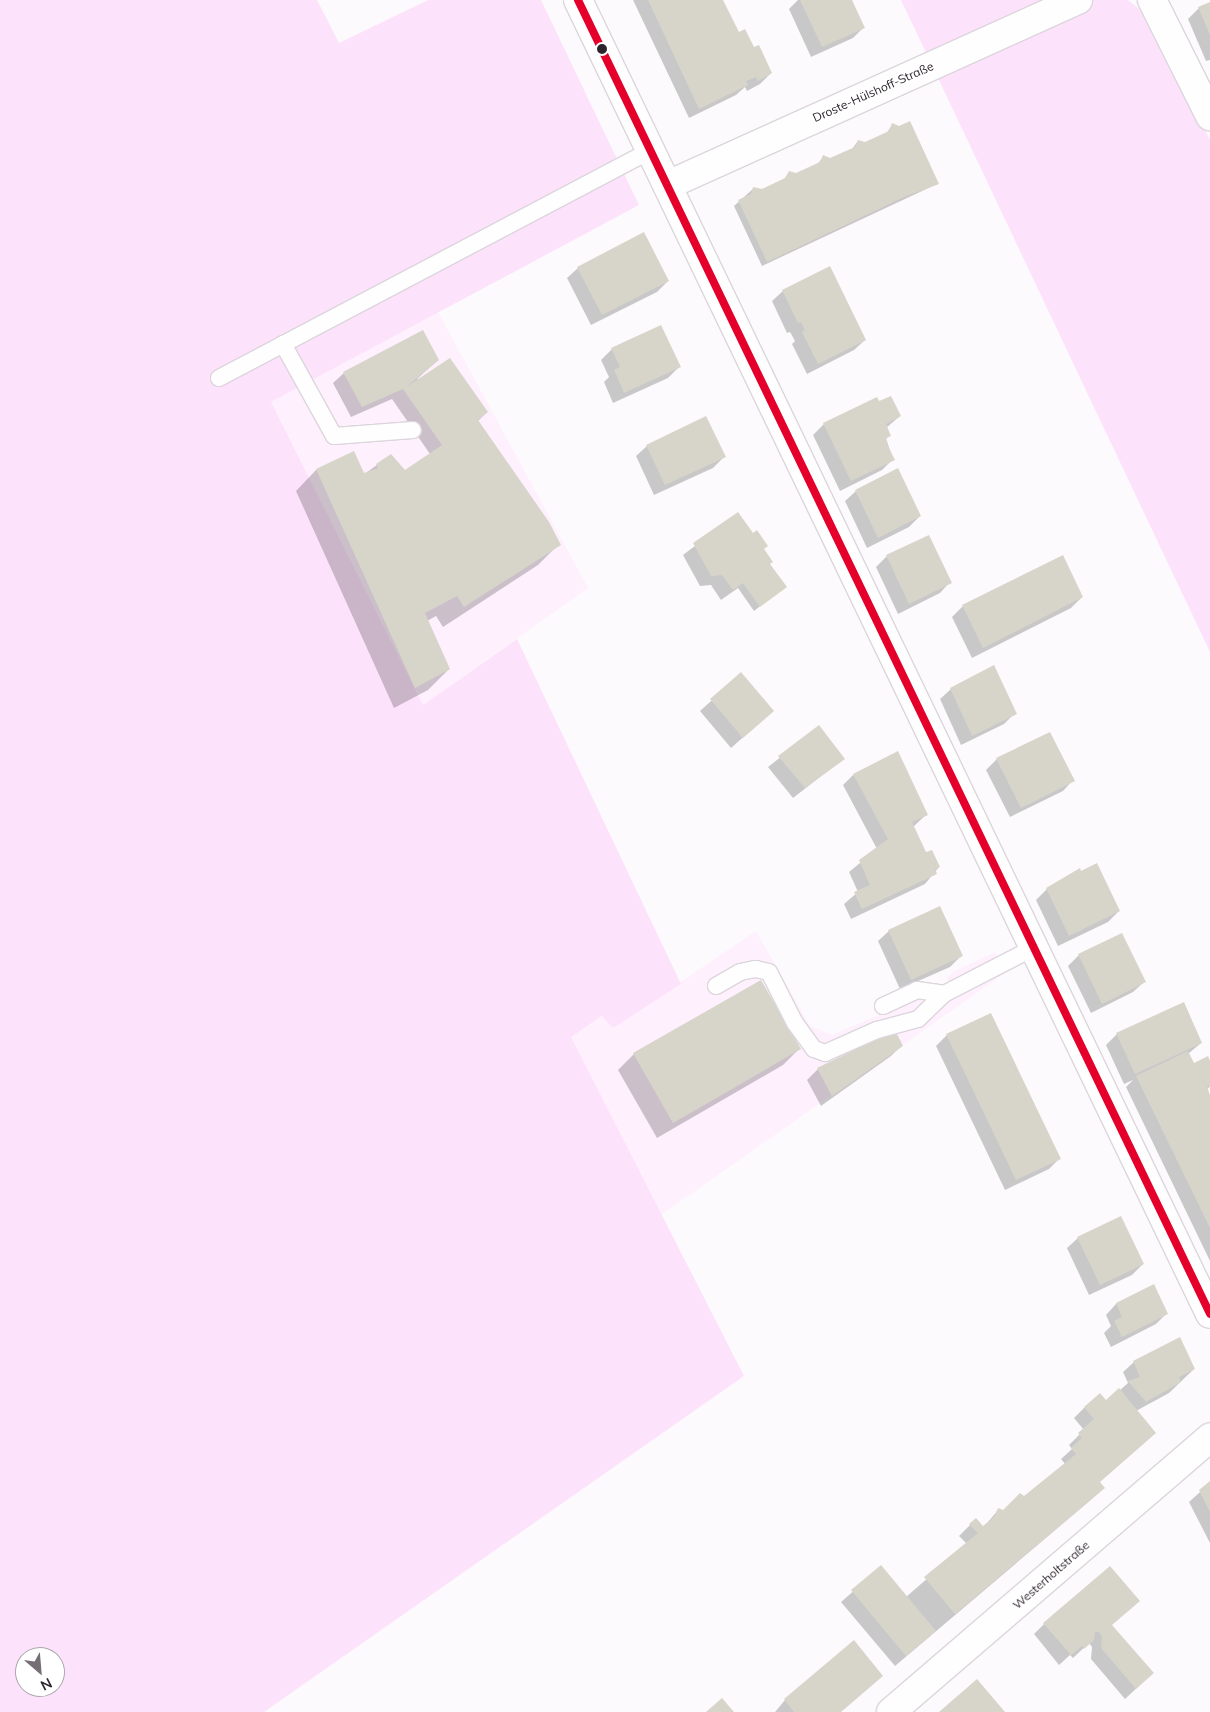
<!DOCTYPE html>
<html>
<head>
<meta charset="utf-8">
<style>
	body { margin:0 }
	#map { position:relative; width:1210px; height:1712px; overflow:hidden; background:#fcfafc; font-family:Mulish,sans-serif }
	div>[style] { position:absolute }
	.built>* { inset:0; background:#fef0fd }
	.green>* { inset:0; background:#fde2fb }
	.shadow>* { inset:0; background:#0003 }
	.building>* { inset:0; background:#d7d5ca }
	.roads { filter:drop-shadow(1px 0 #dcd6dc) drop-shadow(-1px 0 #dcd6dc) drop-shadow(0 1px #dcd6dc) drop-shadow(0 -1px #dcd6dc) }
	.service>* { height:16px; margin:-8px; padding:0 8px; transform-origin:8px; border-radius:8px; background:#fffeff }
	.minor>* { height:28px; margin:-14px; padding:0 14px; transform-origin:14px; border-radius:14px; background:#fffeff }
	.tertiary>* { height:28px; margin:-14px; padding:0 14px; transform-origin:14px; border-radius:14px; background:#fffeff }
	.bus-1>* { height:8px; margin:-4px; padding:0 4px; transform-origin:4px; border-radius:4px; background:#e4002b }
	.dots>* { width:14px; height:14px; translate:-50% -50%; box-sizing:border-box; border:2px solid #fff; border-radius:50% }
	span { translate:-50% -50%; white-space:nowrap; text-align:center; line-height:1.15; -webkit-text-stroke:4.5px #fff; paint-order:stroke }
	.street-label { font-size:12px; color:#2c232c }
	.north { position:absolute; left:15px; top:1647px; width:50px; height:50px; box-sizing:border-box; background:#fff; border:1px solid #aba7ab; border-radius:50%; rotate:153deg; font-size:14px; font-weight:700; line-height:20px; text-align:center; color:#2c232c }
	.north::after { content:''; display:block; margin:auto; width:18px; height:22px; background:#756e75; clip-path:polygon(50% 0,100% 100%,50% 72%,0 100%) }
</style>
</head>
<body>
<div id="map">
	<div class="built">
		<i style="clip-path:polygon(438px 312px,588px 588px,423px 705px,271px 402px)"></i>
		<i style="clip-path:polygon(756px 931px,810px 1026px,832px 1035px,949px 985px,947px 978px,953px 972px,995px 952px,1005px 973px,661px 1215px,570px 1037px,603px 1016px,613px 1028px)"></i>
	</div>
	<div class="green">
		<i style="clip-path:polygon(evenodd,0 0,317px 0,339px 43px,428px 0,541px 0,639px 205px,271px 402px,423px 705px,517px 639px,681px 984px,613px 1028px,602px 1016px,571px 1037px,744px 1376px,264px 1712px,0 1712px,0 0,25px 1657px,55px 1657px,55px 1687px,25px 1687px,25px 1657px)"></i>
		<i style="clip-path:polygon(901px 0,1128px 0,1147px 15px,1210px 140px,1210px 652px)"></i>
	</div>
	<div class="shadow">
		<i style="clip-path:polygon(633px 0,722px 0,738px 34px,771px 73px,760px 84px,747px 91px,745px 87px,736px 95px,689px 118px)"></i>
		<i style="clip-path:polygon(798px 0,851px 0,863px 28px,853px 38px,811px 57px,789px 9px)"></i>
		<i style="clip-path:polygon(1210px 3px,1210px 60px,1206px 61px,1188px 19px,1199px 8px)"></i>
		<i style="clip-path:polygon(892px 125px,937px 184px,762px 266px,734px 206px,754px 188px,762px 190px,783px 181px,790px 173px,796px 175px,817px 165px,823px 157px,830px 159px,852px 149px,858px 141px,865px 143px,886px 134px)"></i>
		<i style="clip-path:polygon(578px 268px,668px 281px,657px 292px,591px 325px,567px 278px)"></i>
		<i style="clip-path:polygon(783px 291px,865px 340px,854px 350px,807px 374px,792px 344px,795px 341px,790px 332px,787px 333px,772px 301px)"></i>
		<i style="clip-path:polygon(612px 349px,679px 367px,668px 378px,613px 403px,604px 382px,609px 377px,601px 360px)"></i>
		<i style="clip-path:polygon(438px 360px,417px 379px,487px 412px,478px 421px,559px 544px,538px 565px,443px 627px,436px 616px,427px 621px,449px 669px,428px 690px,394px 708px,296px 491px,316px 470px,363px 475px,377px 465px,404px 472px,430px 454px,392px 399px,351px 417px,333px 383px,344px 373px)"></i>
		<i style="clip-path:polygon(879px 403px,900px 416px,886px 428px,890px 435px,886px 439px,893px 459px,882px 470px,840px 491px,813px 435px,824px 424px)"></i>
		<i style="clip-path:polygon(647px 446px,724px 457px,713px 468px,654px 495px,636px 456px)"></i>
		<i style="clip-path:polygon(856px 491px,920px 516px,909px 527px,867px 548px,845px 501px)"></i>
		<i style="clip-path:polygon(737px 514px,785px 587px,754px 611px,738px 588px,721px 600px,711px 585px,700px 586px,683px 555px)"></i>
		<i style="clip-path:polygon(887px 556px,950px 582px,940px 593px,898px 614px,876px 567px)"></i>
		<i style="clip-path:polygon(1062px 557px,1082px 597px,1071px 608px,972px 658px,952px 617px,963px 606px)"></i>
		<i style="clip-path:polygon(741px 674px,773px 711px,731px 748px,700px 711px)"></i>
		<i style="clip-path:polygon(951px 689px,1015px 713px,1004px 724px,961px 745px,940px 699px)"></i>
		<i style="clip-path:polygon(819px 727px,843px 759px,793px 798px,768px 767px)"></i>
		<i style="clip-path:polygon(997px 759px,1073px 780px,1063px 791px,1010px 817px,986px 770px)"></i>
		<i style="clip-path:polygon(853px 775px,927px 814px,913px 827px,926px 854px,939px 867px,925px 884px,851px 919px,844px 904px,858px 892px,849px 872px,877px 849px,843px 785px)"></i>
		<i style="clip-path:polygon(1047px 889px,1119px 911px,1108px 922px,1058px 946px,1036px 900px)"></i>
		<i style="clip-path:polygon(889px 931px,961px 956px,950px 967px,900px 989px,878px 941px)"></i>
		<i style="clip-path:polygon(1079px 955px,1144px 982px,1133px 992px,1091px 1013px,1068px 966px)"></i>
		<i style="clip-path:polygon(760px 981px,799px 1049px,783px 1065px,657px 1138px,618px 1070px,634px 1054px)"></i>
		<i style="clip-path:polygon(1117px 1034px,1201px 1043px,1188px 1054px,1193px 1064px,1210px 1064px,1210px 1086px,1207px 1090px,1210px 1097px,1210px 1261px,1126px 1087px,1133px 1080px,1124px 1084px,1106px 1045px)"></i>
		<i style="clip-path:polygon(947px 1035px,1059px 1159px,1049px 1169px,1005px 1190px,936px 1046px)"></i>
		<i style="clip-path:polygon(901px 1046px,891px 1056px,821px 1106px,807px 1080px,818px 1069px)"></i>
		<i style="clip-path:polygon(1078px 1238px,1143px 1264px,1132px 1275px,1089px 1295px,1067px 1248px)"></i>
		<i style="clip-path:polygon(1154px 1286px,1167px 1313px,1156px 1324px,1111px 1347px,1104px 1333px,1111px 1326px,1106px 1315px,1116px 1304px)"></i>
		<i style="clip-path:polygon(1134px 1362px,1194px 1369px,1169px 1393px,1136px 1411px,1155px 1433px,1099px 1482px,1093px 1498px,895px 1666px,841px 1602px,881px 1567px,906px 1597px,967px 1544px,959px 1536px,970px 1525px,983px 1528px,998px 1510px,1003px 1511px,1024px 1498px,1065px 1464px,1061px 1459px,1072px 1449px,1069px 1445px,1084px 1430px,1074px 1418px,1084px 1408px,1106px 1401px,1119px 1391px,1128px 1383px,1123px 1372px)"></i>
		<i style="clip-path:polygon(1210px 1483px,1210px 1543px,1189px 1502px)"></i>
		<i style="clip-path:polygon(1044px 1624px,1111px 1625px,1141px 1684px,1125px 1699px,1091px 1659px,1092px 1647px,1089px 1643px,1073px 1658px,1070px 1655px,1059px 1665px,1034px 1634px)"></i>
		<i style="clip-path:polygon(853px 1642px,841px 1712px,775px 1712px,785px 1700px)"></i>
	</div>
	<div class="building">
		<i style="clip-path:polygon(648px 0,723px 0,739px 32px,745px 29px,754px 47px,759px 45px,772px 73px,758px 81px,756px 77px,746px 81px,748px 85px,699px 109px)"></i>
		<i style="clip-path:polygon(800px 0,852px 0,865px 28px,822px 47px)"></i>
		<i style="clip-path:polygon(1210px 2px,1210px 35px,1198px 7px)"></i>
		<i style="clip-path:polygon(910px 121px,939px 184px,904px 197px,767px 262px,738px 200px,751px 194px,753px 187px,762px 189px,785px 178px,789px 171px,796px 173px,820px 162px,823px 155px,830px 158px,855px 147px,858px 140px,865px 142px,889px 131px,892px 123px,899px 126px)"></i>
		<i style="clip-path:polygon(644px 232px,669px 281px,602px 315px,577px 267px)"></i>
		<i style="clip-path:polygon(830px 266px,866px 340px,818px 364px,802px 332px,805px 330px,801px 322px,798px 323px,782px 290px)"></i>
		<i style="clip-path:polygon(661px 325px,681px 367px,624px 393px,614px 370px,620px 367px,611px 348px)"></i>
		<i style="clip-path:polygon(423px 330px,439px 360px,406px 387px,450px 358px,488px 412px,478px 420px,549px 522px,561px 545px,464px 607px,457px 596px,425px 613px,450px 669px,415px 688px,316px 469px,354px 451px,364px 473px,378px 468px,376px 464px,391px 454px,405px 470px,442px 445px,403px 389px,362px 407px,343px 372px)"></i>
		<i style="clip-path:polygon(891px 396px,901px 416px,886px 424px,891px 436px,886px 438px,889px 448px,895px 460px,851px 481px,823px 423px,877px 397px,879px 401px)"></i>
		<i style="clip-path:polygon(706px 416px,726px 457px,665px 485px,646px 445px)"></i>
		<i style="clip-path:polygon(898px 468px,921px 516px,878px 538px,855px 490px)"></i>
		<i style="clip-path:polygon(738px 512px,753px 533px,757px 530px,768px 546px,764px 549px,773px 562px,770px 564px,787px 587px,760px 607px,743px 583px,733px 590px,722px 575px,711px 576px,693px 543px)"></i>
		<i style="clip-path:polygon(929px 535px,952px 583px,909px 604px,886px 555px)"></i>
		<i style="clip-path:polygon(1063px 555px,1083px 597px,983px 648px,962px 605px)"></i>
		<i style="clip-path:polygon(994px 665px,1017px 714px,972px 736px,950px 688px)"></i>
		<i style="clip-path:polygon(741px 672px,774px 711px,743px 738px,710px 699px)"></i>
		<i style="clip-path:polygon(819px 725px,845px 759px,805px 788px,778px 756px)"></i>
		<i style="clip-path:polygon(1050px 732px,1075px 781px,1021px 808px,996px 758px)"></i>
		<i style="clip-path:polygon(898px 751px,928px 815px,912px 822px,926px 852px,932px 850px,940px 867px,935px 869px,937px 874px,862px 909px,854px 892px,870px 885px,859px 860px,888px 839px,853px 774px)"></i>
		<i style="clip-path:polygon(1097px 863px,1120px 911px,1069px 936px,1046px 888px,1080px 868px,1081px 871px)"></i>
		<i style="clip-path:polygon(940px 906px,963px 956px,911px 980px,888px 930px)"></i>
		<i style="clip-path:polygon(1122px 933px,1146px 982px,1102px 1004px,1078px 954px)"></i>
		<i style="clip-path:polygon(761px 980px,801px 1049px,673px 1123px,633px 1053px)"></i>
		<i style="clip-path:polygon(1184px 1002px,1202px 1043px,1135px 1074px,1116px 1033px)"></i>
		<i style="clip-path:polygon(991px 1013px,1061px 1159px,1016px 1180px,946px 1034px)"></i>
		<i style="clip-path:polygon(895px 1030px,903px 1046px,832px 1096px,817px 1068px)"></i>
		<i style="clip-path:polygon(1188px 1051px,1194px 1063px,1208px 1056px,1210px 1061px,1210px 1086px,1207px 1087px,1210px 1095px,1210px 1228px,1136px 1076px)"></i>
		<i style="clip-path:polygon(1121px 1216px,1144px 1264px,1100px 1285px,1077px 1237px)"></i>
		<i style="clip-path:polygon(1154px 1284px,1168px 1314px,1122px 1337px,1114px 1321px,1122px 1317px,1116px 1303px)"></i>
		<i style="clip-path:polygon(1180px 1337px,1195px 1369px,1179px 1377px,1181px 1382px,1146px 1402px,1128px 1381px,1140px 1377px,1133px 1361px)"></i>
		<i style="clip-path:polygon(1119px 1388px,1156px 1433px,1100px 1482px,1105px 1488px,955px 1614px,924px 1577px,978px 1533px,969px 1524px,976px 1518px,983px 1526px,994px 1517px,998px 1508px,1003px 1510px,1020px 1493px,1024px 1496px,1076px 1454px,1071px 1448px,1082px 1438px,1078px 1433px,1094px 1419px,1084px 1407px,1100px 1393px,1106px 1400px)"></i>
		<i style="clip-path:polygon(1210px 1481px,1210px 1512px,1199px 1490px)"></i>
		<i style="clip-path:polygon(881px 1565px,936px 1631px,906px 1656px,851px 1590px)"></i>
		<i style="clip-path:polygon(1110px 1566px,1140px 1601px,1112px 1625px,1154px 1673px,1136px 1689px,1101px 1648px,1102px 1636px,1099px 1632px,1095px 1632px,1094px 1640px,1084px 1649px,1082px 1646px,1071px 1655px,1043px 1623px)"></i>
		<i style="clip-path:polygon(854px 1640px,883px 1676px,841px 1712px,794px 1712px,784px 1699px)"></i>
		<i style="clip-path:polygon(977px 1679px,1005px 1712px,939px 1712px)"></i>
		<i style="clip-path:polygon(722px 1698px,734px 1712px,706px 1712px)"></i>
	</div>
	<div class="roads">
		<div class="service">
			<i style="left:283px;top:344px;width:105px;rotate:61deg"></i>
			<i style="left:334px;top:436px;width:79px;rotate:-4.3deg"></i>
			<i style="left:219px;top:378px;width:488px;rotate:-27.8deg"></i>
			<i style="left:716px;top:986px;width:28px;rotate:-30deg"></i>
			<i style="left:740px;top:972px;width:16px;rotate:-11deg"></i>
			<i style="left:756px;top:969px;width:13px;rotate:13deg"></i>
			<i style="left:769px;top:972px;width:57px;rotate:63deg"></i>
			<i style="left:795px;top:1023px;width:32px;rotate:54deg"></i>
			<i style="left:814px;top:1049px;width:12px;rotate:20deg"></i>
			<i style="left:825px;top:1053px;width:57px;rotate:-23.9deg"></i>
			<i style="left:877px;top:1030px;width:42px;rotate:-15deg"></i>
			<i style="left:918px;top:1019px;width:36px;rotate:-44deg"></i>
			<i style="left:883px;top:1006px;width:38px;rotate:-25deg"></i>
			<i style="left:917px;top:990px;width:27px;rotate:8deg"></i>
			<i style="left:944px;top:994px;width:100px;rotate:-27.3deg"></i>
		</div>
		<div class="minor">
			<i style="left:1152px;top:0;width:130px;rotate:63.4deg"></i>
			<i style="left:668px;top:185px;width:450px;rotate:-24.3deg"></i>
			<i style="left:891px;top:1712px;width:421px;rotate:-40.7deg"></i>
		</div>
		<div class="tertiary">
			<i style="left:578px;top:0;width:1458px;rotate:64.31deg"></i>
		</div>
	</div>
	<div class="bus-1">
		<i style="left:578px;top:0;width:1458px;rotate:64.31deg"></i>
	</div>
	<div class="dots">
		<i style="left:602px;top:49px;background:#2c232c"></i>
	</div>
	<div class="street-label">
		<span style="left:873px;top:92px;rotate:-24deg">Droste-Hülshoff-Straße</span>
		<span style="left:1051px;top:1575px;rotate:-41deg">Westerholtstraße</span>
	</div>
	<div class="north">N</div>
</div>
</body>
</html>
